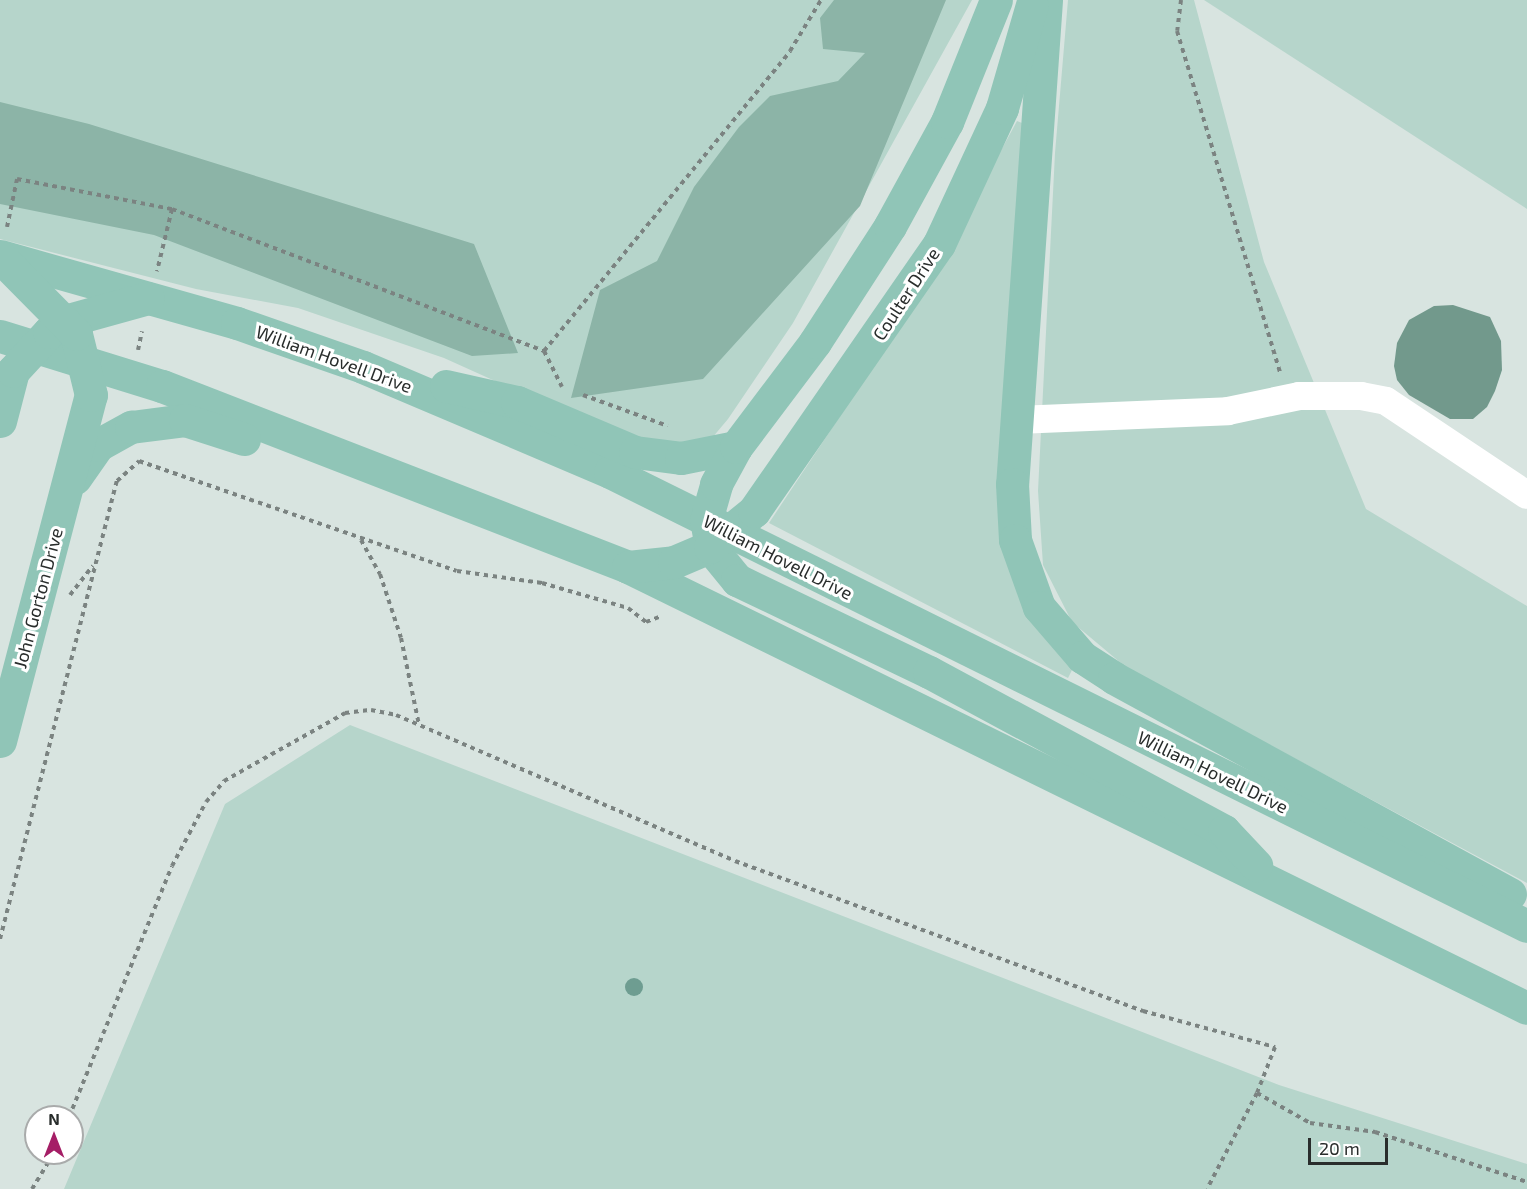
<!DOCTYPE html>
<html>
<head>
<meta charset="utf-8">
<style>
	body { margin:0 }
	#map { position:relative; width:1527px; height:1189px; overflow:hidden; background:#d8e4e0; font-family:"Exo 2",sans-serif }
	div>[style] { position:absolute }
	.green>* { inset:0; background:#b6d5cb }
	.forest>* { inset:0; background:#8cb4a7 }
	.water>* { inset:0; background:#72998c }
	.path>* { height:4px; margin-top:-2px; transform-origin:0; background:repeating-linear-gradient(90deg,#7b8381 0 4.5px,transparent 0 9px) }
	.minor>* { height:28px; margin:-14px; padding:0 14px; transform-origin:14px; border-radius:14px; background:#fff }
	.major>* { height:33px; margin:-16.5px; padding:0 16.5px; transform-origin:16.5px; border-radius:16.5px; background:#90c5b7 }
	.trees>* { width:18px; height:18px; margin:-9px; border-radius:50%; background:#6e9d91 }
	span { translate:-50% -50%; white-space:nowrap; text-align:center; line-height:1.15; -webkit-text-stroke:6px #fff; paint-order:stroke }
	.street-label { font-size:18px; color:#292d2c }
	.north { position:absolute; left:24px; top:1105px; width:60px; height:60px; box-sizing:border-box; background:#fff; border:2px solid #a9abab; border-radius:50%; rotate:0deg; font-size:16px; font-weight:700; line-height:24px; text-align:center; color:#292d2c }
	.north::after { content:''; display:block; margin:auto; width:21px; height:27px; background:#a51e66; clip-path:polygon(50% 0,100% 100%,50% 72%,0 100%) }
	.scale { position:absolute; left:1308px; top:1138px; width:80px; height:27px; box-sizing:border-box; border:3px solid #292d2c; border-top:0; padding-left:8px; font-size:18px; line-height:21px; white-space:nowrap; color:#292d2c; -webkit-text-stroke:4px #fff; paint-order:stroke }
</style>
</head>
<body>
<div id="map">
	<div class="green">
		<i style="clip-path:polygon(0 0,972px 0,793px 323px,728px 419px,712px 438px,693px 446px,624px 439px,444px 358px,298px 308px,196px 289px,0 239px)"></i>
		<i style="clip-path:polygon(1068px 0,1194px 0,1264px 262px,1366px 509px,1527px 606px,1527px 883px,1128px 669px,1072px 622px,1043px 565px,1038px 491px,1055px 153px)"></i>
		<i style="clip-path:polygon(1204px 0,1527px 0,1527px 209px)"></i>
		<i style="clip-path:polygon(1017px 121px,1022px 123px,1004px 468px,1072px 670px,1068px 678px,769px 523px,933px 276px)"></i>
		<i style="clip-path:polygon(350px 725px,1279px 1085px,1527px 1164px,1527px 1189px,64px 1189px,225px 804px)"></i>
	</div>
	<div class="forest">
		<i style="clip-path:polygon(834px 0,946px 0,860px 206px,703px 379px,571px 398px,600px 290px,657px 261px,694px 187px,739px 127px,770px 96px,838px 81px,865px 53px,823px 49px,820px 18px)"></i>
		<i style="clip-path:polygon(0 102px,89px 124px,474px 244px,518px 353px,472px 356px,154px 235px,0 204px)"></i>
	</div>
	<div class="water">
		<i style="clip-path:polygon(1453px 305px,1490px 317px,1501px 341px,1502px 370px,1495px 391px,1487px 407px,1473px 419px,1450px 419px,1409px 395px,1397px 380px,1394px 366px,1397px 343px,1409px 320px,1434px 306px)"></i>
	</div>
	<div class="path">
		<i style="left:1181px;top:0;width:31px;rotate:97deg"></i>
		<i style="left:1177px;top:31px;width:356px;rotate:73.2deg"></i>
		<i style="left:172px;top:209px;width:398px;rotate:20.9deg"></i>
		<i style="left:544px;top:351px;width:388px;rotate:-50.6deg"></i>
		<i style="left:790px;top:51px;width:60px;rotate:-58.7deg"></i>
		<i style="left:7px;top:227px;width:49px;rotate:-78.2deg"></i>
		<i style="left:17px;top:179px;width:158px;rotate:11deg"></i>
		<i style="left:172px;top:209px;width:64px;rotate:103.6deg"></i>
		<i style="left:138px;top:350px;width:19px;rotate:-78deg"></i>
		<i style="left:544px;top:351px;width:40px;rotate:63.4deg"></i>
		<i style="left:583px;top:395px;width:90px;rotate:20deg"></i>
		<i style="left:139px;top:461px;width:336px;rotate:19.1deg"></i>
		<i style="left:457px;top:571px;width:86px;rotate:8deg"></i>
		<i style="left:542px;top:583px;width:90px;rotate:16.2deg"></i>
		<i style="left:628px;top:608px;width:23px;rotate:38deg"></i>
		<i style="left:646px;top:622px;width:17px;rotate:-21deg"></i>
		<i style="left:361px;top:540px;width:39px;rotate:61deg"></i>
		<i style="left:380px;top:574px;width:67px;rotate:71.8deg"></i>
		<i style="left:401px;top:638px;width:89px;rotate:78.3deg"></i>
		<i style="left:70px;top:595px;width:37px;rotate:-52deg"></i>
		<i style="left:0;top:939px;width:473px;rotate:-75.7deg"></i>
		<i style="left:117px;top:481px;width:30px;rotate:-42deg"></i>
		<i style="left:1257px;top:1093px;width:61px;rotate:29.5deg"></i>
		<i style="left:1310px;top:1123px;width:66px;rotate:7.9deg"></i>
		<i style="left:1375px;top:1132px;width:160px;rotate:18.2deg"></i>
		<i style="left:69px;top:1117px;width:271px;rotate:-67.7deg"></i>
		<i style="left:172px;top:866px;width:72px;rotate:-62deg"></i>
		<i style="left:206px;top:802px;width:28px;rotate:-49deg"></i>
		<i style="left:224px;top:781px;width:139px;rotate:-29.3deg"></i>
		<i style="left:345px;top:713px;width:26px;rotate:-7deg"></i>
		<i style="left:371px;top:710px;width:25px;rotate:11deg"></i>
		<i style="left:396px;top:715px;width:369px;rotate:23.3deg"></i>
		<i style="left:735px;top:861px;width:435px;rotate:20.2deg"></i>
		<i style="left:1143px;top:1011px;width:137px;rotate:15.3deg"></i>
		<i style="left:1275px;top:1047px;width:49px;rotate:111.4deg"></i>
		<i style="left:1257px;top:1093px;width:108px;rotate:117.5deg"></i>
		<i style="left:32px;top:1189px;width:42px;rotate:-58.6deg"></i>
	</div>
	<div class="minor">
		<i style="left:1017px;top:420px;width:211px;rotate:-2.4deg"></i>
		<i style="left:1228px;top:411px;width:73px;rotate:-11.9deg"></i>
		<i style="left:1299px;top:396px;width:62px"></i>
		<i style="left:1361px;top:396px;width:25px;rotate:11deg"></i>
		<i style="left:1386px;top:401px;width:169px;rotate:33.7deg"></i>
	</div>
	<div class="major">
		<i style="left:1046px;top:0;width:485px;rotate:94deg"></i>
		<i style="left:1012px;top:484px;width:56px;rotate:86.9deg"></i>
		<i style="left:1015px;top:540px;width:71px;rotate:70.3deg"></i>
		<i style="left:1039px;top:607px;width:66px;rotate:49.3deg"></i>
		<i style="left:1082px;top:657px;width:38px;rotate:33deg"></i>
		<i style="left:1114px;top:678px;width:451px;rotate:28.6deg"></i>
		<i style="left:0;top:256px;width:246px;rotate:15.8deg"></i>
		<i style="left:237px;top:323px;width:133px;rotate:19.2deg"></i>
		<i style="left:363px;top:367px;width:268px;rotate:23deg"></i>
		<i style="left:610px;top:472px;width:1023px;rotate:26.34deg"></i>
		<i style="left:0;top:336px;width:170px;rotate:17.2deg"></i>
		<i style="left:162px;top:386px;width:500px;rotate:21.2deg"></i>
		<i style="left:628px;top:567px;width:1001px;rotate:26.13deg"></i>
		<i style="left:446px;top:386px;width:73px;rotate:12.7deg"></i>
		<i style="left:517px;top:402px;width:128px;rotate:23deg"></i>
		<i style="left:635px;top:452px;width:46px;rotate:7.4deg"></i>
		<i style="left:681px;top:458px;width:56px;rotate:-11.3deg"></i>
		<i style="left:0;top:421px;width:52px;rotate:-75.4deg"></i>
		<i style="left:13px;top:371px;width:53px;rotate:-47.3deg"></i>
		<i style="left:49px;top:332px;width:19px;rotate:-35deg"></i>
		<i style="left:65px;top:321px;width:86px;rotate:-15.5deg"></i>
		<i style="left:75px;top:478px;width:40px;rotate:-55.1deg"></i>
		<i style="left:98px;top:445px;width:38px;rotate:-29deg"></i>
		<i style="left:131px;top:427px;width:54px;rotate:-7.4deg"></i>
		<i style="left:185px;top:420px;width:62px;rotate:17.9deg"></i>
		<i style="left:710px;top:542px;width:22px;rotate:-100deg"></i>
		<i style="left:706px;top:520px;width:37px;rotate:-74deg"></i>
		<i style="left:716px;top:484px;width:42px;rotate:-61.6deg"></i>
		<i style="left:736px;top:447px;width:131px;rotate:-53deg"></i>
		<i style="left:815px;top:342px;width:138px;rotate:-57.1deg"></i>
		<i style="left:890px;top:226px;width:119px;rotate:-61.3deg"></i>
		<i style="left:947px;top:122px;width:131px;rotate:-68.1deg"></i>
		<i style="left:710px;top:547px;width:43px;rotate:50.7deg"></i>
		<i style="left:737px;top:580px;width:213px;rotate:25.6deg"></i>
		<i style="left:929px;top:672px;width:335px;rotate:28.3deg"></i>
		<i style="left:1224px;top:831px;width:47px;rotate:46.7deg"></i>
		<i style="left:628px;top:567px;width:46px;rotate:-6.2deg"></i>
		<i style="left:674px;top:562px;width:39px;rotate:-23deg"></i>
		<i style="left:710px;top:547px;width:57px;rotate:-39.3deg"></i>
		<i style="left:754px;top:511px;width:325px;rotate:-55.3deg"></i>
		<i style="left:939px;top:244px;width:150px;rotate:-65.1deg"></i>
		<i style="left:1002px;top:108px;width:107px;rotate:-73.8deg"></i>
		<i style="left:0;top:741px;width:358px;rotate:-75.3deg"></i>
		<i style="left:91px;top:395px;width:63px;rotate:-103.8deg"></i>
		<i style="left:76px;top:334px;width:107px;rotate:-134.6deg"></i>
	</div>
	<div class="trees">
		<i style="left:634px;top:987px"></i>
	</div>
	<div class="street-label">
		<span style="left:906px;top:294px;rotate:-57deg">Coulter Drive</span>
		<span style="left:334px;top:359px;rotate:20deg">William Hovell Drive</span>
		<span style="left:778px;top:557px;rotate:27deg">William Hovell Drive</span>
		<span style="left:38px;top:598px;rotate:-75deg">John Gorton Drive</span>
		<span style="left:1213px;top:772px;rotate:26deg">William Hovell Drive</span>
	</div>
	<div class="north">N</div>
	<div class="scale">20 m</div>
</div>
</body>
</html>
